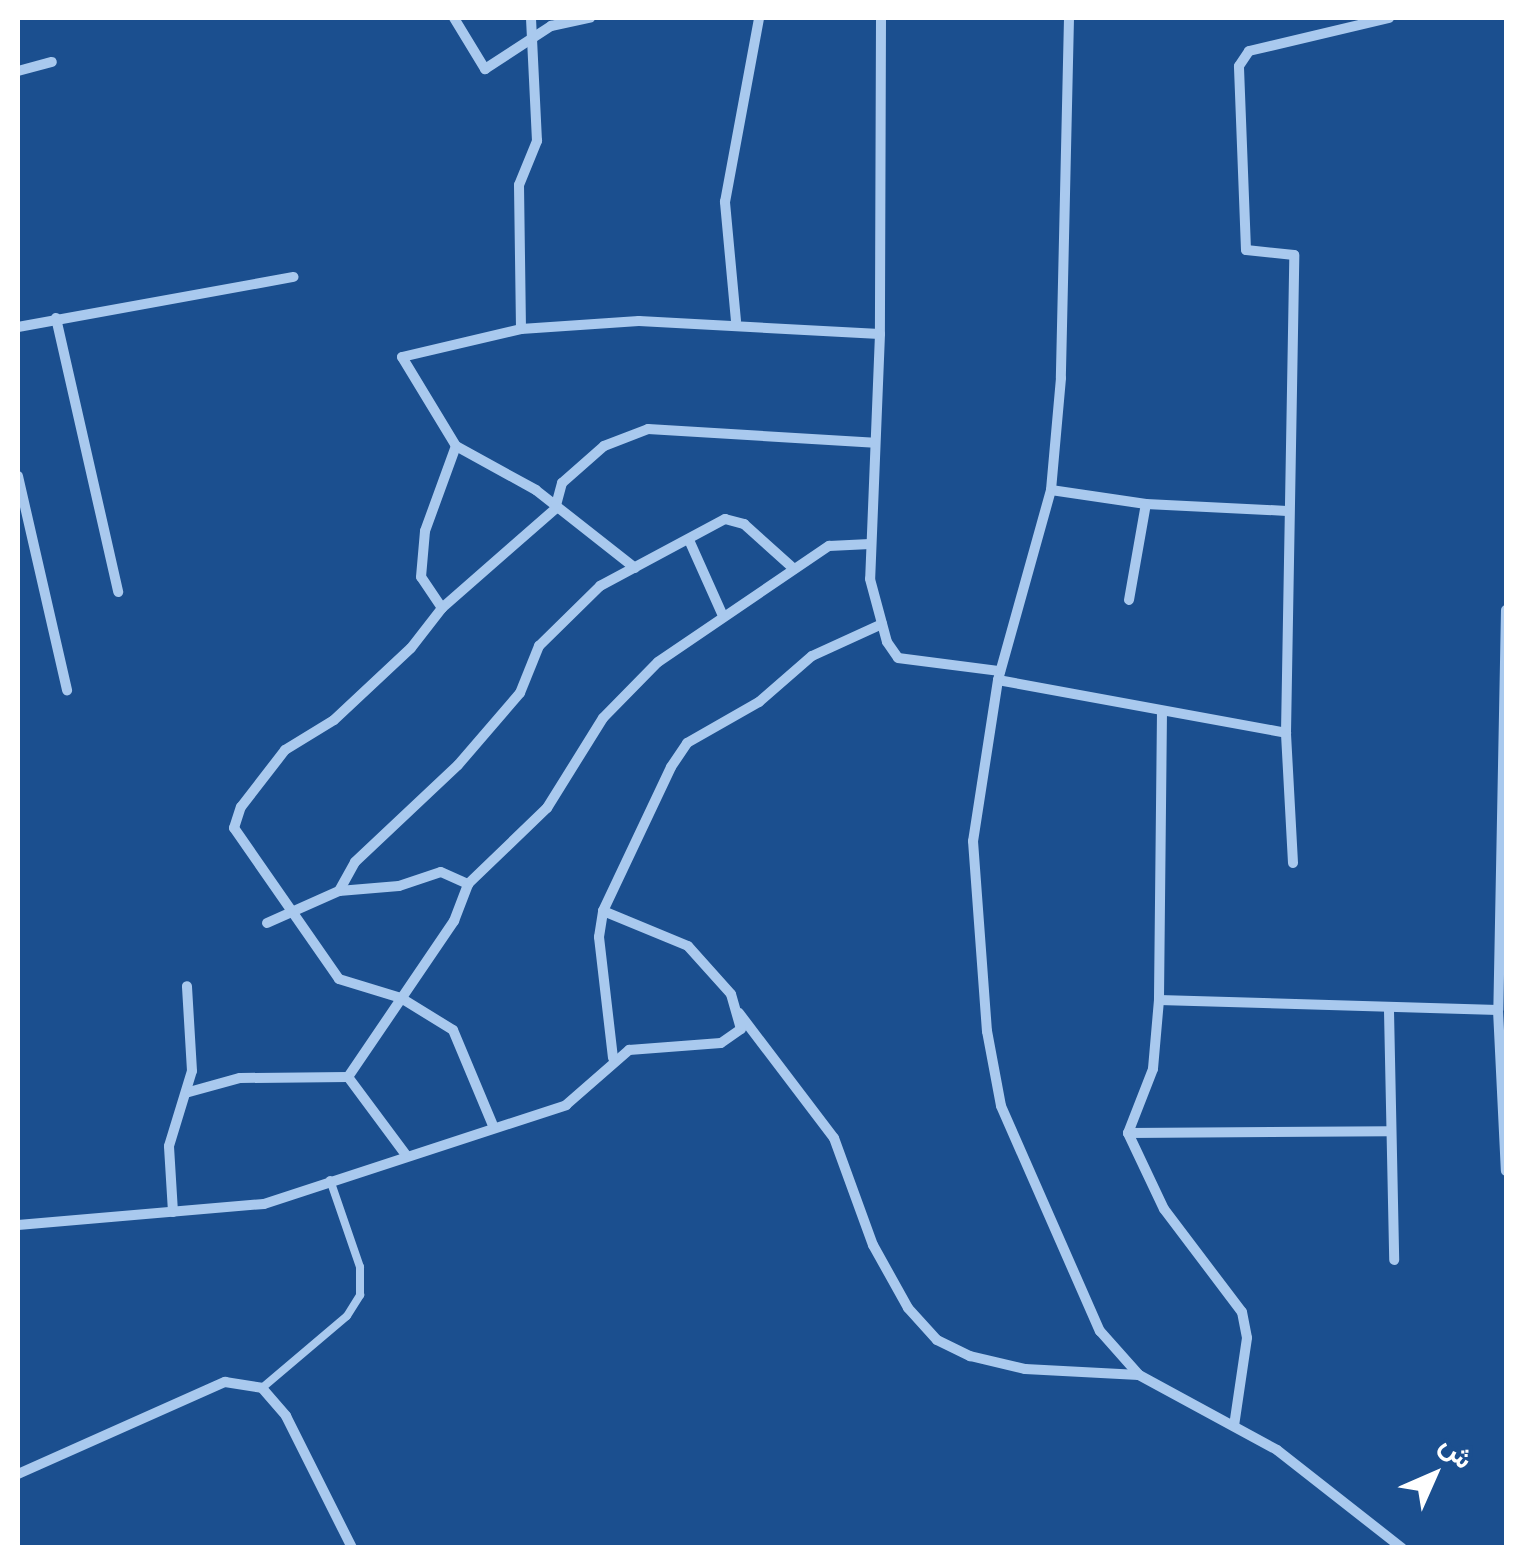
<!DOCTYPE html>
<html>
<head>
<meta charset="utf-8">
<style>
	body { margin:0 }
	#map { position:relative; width:1524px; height:1565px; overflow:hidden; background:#1b4f8f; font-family:Overpass,Vazirmatn,sans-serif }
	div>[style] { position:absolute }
	.lane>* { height:8px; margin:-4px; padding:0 4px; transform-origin:4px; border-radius:4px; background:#a9c9ee }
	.street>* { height:10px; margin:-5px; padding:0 5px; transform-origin:5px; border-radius:5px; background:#a9c9ee }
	span { translate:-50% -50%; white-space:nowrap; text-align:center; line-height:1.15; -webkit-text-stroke:10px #1b4f8f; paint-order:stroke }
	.frame { position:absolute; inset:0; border:20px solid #fff; pointer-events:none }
	.north { position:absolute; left:1384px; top:1425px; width:100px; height:100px; -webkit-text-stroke:8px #1b4f8f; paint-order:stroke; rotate:45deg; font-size:28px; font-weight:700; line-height:40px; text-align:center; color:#fff }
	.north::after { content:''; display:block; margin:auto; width:35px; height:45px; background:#fff; clip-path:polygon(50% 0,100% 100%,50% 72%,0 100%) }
</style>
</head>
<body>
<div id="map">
	<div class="lane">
		<i style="left:262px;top:1388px;width:111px;rotate:-40.3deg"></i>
		<i style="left:347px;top:1316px;width:25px;rotate:-58deg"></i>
		<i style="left:360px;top:1295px;width:28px;rotate:-90deg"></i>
		<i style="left:360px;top:1267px;width:92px;rotate:-109deg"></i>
	</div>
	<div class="street">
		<i style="left:454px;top:18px;width:60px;rotate:58.7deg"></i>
		<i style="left:485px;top:69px;width:79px;rotate:-33.1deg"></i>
		<i style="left:551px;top:26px;width:40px;rotate:-12deg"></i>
		<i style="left:881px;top:18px;width:316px;rotate:90.2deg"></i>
		<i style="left:880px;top:334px;width:245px;rotate:92.3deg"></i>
		<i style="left:870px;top:579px;width:65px;rotate:74.9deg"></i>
		<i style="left:887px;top:642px;width:19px;rotate:55deg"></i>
		<i style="left:898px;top:658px;width:103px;rotate:7.3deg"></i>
		<i style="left:1069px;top:18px;width:360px;rotate:91.3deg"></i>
		<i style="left:1061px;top:378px;width:112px;rotate:95.1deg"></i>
		<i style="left:1051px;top:490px;width:197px;rotate:105.6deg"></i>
		<i style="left:998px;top:680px;width:163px;rotate:98.8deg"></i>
		<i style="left:973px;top:841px;width:191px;rotate:85.8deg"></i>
		<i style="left:987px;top:1031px;width:76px;rotate:79.4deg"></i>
		<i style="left:1001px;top:1106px;width:246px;rotate:66.3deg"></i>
		<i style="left:1100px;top:1331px;width:59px;rotate:48.4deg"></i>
		<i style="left:1139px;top:1375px;width:157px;rotate:28.5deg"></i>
		<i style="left:1277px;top:1450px;width:159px;rotate:38.1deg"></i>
		<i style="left:18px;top:71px;width:35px;rotate:-15deg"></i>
		<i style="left:56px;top:318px;width:281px;rotate:77.2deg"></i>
		<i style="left:736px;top:321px;width:120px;rotate:-95.3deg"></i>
		<i style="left:725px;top:202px;width:187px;rotate:-79.5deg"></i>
		<i style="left:18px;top:327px;width:280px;rotate:-10.3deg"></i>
		<i style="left:521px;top:329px;width:144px;rotate:-90.8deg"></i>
		<i style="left:519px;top:185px;width:48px;rotate:-67.8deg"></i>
		<i style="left:537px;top:141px;width:123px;rotate:-92.8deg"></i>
		<i style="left:18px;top:476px;width:220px;rotate:77.1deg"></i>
		<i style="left:1051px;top:490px;width:96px;rotate:8.4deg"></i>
		<i style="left:1146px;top:504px;width:141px;rotate:2.8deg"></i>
		<i style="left:689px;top:540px;width:83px;rotate:65.9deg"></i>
		<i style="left:635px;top:568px;width:126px;rotate:-141.8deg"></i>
		<i style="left:536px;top:490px;width:91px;rotate:-151.2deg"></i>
		<i style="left:456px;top:446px;width:104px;rotate:-121.2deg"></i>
		<i style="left:402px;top:357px;width:122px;rotate:-13.2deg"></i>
		<i style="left:521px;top:329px;width:118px;rotate:-3.9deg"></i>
		<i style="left:639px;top:321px;width:241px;rotate:3.1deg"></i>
		<i style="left:1129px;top:600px;width:97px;rotate:-80deg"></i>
		<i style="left:442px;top:608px;width:37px;rotate:-124deg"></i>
		<i style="left:421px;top:577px;width:46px;rotate:-85deg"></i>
		<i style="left:425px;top:531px;width:90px;rotate:-70deg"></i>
		<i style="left:1506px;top:610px;width:400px;rotate:91.1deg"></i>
		<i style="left:1498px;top:1010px;width:161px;rotate:87.2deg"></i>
		<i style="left:998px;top:680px;width:293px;rotate:10.4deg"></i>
		<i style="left:1162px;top:711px;width:289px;rotate:90.6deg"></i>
		<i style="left:1159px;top:1000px;width:69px;rotate:95deg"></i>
		<i style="left:1153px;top:1069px;width:69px;rotate:111.3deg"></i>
		<i style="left:1128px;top:1133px;width:84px;rotate:64.7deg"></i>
		<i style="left:1164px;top:1209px;width:129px;rotate:52.9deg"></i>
		<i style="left:1242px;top:1312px;width:26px;rotate:79deg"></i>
		<i style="left:1247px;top:1338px;width:89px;rotate:98.4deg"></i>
		<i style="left:1293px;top:863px;width:130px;rotate:-93.1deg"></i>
		<i style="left:1286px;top:733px;width:478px;rotate:-89deg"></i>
		<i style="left:1294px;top:255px;width:48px;rotate:-174.1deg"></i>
		<i style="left:1246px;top:250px;width:184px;rotate:-92.2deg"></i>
		<i style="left:1239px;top:66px;width:18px;rotate:-56deg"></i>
		<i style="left:1249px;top:51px;width:144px;rotate:-13.3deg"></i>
		<i style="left:339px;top:891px;width:60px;rotate:-4.8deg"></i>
		<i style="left:399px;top:886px;width:44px;rotate:-18.4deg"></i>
		<i style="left:441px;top:872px;width:30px;rotate:24deg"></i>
		<i style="left:267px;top:923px;width:79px;rotate:-24deg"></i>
		<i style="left:339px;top:891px;width:33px;rotate:-61deg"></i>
		<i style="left:355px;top:862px;width:141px;rotate:-43.3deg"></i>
		<i style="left:458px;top:765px;width:95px;rotate:-49.3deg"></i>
		<i style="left:520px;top:693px;width:51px;rotate:-68deg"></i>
		<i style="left:539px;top:646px;width:86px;rotate:-44.5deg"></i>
		<i style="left:600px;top:586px;width:142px;rotate:-28.2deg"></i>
		<i style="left:725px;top:519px;width:20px;rotate:15deg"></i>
		<i style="left:744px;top:524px;width:67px;rotate:42deg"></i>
		<i style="left:1159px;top:1000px;width:339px;rotate:1.7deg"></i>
		<i style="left:1389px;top:1011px;width:249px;rotate:88.8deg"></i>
		<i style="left:739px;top:1013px;width:157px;rotate:52.8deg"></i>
		<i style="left:834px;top:1138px;width:114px;rotate:70deg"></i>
		<i style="left:873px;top:1245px;width:72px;rotate:60.9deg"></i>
		<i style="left:908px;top:1308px;width:43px;rotate:47.8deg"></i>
		<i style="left:937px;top:1340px;width:37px;rotate:26deg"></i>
		<i style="left:970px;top:1356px;width:57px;rotate:13.3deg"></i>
		<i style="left:1025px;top:1369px;width:114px;rotate:3deg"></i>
		<i style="left:613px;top:1058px;width:122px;rotate:-96.6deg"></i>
		<i style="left:599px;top:937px;width:26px;rotate:-81deg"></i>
		<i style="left:603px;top:911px;width:159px;rotate:-64.7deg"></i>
		<i style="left:671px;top:767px;width:29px;rotate:-56deg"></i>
		<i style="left:687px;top:743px;width:83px;rotate:-29.7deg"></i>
		<i style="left:759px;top:702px;width:70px;rotate:-41deg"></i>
		<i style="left:812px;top:656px;width:77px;rotate:-24.6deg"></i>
		<i style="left:189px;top:1092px;width:53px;rotate:-15.4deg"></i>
		<i style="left:240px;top:1078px;width:108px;rotate:-0.5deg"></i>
		<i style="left:494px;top:1128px;width:106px;rotate:-112.7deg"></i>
		<i style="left:453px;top:1030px;width:61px;rotate:-148.4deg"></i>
		<i style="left:401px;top:998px;width:65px;rotate:-163deg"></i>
		<i style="left:339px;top:979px;width:184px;rotate:-124.8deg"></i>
		<i style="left:234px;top:828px;width:22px;rotate:-72deg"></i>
		<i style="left:241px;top:807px;width:72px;rotate:-52.3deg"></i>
		<i style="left:285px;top:750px;width:57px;rotate:-31.5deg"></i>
		<i style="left:334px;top:720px;width:105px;rotate:-43.1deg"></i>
		<i style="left:411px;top:648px;width:51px;rotate:-52.2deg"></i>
		<i style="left:442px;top:608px;width:150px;rotate:-41.2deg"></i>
		<i style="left:555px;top:509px;width:27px;rotate:-75deg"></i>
		<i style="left:562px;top:483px;width:56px;rotate:-41.4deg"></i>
		<i style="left:604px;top:446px;width:47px;rotate:-21.1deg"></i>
		<i style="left:648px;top:429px;width:227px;rotate:3.5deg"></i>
		<i style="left:1128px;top:1133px;width:262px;rotate:-0.4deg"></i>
		<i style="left:406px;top:1155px;width:97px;rotate:-126.6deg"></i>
		<i style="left:348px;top:1077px;width:189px;rotate:-55.8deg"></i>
		<i style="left:454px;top:921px;width:40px;rotate:-69deg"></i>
		<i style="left:468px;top:884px;width:110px;rotate:-43.9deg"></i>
		<i style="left:547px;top:808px;width:106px;rotate:-58.1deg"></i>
		<i style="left:603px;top:718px;width:78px;rotate:-45.5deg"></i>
		<i style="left:658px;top:662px;width:207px;rotate:-34.2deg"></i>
		<i style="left:829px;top:546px;width:41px;rotate:-2.8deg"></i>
		<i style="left:173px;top:1212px;width:66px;rotate:-93.5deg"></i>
		<i style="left:169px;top:1146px;width:78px;rotate:-73deg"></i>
		<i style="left:192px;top:1071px;width:85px;rotate:-93.4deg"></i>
		<i style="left:18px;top:1225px;width:247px;rotate:-4.9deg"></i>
		<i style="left:264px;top:1204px;width:318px;rotate:-18.1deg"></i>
		<i style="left:566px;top:1105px;width:84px;rotate:-41.1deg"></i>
		<i style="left:629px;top:1050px;width:92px;rotate:-4.4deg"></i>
		<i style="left:721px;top:1043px;width:24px;rotate:-35deg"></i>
		<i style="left:741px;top:1029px;width:36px;rotate:-106deg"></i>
		<i style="left:731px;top:994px;width:64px;rotate:-131.9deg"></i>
		<i style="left:688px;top:946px;width:92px;rotate:-157.6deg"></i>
		<i style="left:18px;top:1474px;width:227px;rotate:-24deg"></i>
		<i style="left:225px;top:1382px;width:37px;rotate:9deg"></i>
		<i style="left:262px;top:1388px;width:37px;rotate:49deg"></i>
		<i style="left:286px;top:1416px;width:148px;rotate:63.4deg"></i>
	</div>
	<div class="frame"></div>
	<div class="north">ش</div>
</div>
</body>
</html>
